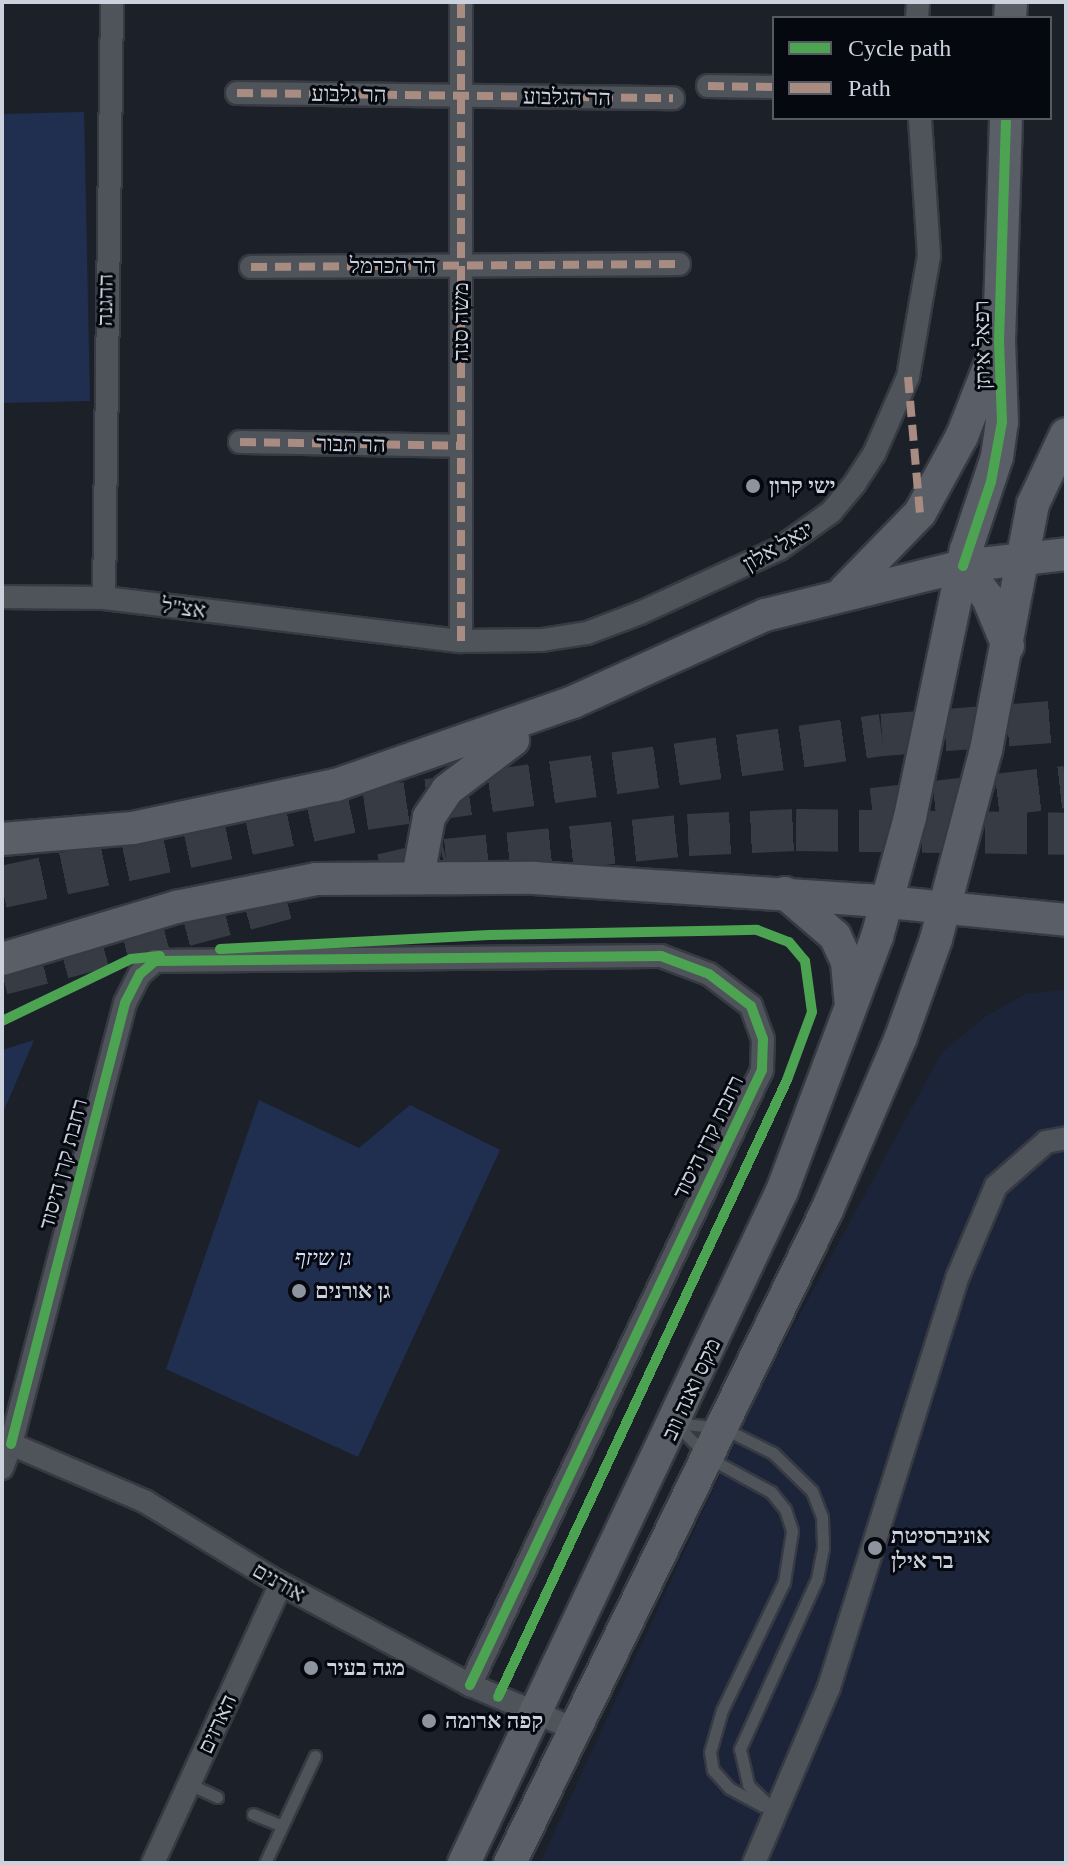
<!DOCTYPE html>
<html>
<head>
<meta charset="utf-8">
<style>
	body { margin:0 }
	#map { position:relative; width:1068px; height:1865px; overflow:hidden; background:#1c2029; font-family:"Times New Roman",Heebo,serif }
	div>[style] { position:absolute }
	.built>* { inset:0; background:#1b2439 }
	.green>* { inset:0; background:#202f50 }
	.highway-tunnel>* { height:42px; margin-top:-21px; transform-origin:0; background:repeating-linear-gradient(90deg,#363b44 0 42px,transparent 0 63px) }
	.roads { filter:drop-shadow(2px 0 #373a42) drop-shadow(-2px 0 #373a42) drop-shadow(0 2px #373a42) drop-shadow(0 -2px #373a42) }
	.lane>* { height:11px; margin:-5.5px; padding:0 5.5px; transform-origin:5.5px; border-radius:5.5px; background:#4f535a }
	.street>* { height:22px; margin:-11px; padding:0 11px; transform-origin:11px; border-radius:11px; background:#4f535a }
	.secondary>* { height:32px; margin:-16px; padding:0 16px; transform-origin:16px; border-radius:16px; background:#5a5e66 }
	.quiet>* { height:8px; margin-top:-4px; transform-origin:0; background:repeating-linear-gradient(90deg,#a88b81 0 16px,transparent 0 24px) }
	.cycleway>* { height:10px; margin:-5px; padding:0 5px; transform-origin:5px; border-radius:5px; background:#4ca352 }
	.dots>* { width:22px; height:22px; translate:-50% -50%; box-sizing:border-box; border:4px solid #060810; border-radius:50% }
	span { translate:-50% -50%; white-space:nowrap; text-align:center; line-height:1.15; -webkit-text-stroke:6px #060810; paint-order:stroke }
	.street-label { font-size:22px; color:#ccd2dd }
	.poi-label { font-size:22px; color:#ccd2dd; font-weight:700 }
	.left { translate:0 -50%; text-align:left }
	.park-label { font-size:22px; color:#d4e1fe; font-style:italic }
	.frame { position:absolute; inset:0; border:4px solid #ccd2dd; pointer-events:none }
	.legend { position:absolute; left:772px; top:16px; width:280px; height:104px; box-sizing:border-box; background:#060810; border:2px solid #555962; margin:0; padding:10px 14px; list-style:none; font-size:24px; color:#ccd2dd }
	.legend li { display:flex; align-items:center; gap:16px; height:40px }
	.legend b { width:40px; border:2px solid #555962 }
</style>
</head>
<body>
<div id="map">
	<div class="built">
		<i style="clip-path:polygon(1066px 989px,1066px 1863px,540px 1863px,762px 1384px,942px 1052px,985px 1017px,1025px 994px)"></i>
	</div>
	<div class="green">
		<i style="clip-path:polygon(84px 112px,90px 401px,2px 403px,2px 114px)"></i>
		<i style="clip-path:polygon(34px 1040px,2px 1115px,2px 1050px)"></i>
		<i style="clip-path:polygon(259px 1100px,359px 1148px,410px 1105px,500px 1150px,358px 1457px,166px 1369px)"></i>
	</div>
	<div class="highway-tunnel">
		<i style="left:872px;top:809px;width:195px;rotate:-6.5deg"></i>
		<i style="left:382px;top:875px;width:66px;rotate:-13.2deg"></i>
		<i style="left:446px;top:860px;width:243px;rotate:-5.9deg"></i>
		<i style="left:688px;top:835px;width:108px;rotate:-2.7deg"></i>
		<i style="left:796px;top:830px;width:270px;rotate:0.8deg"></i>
		<i style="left:2px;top:887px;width:371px;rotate:-12.1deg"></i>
		<i style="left:365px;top:809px;width:522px;rotate:-8.15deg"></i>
		<i style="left:882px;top:735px;width:185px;rotate:-4.4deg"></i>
		<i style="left:2px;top:974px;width:295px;rotate:-14.9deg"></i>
	</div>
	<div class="roads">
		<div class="lane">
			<i style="left:676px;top:1423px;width:47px;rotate:6.1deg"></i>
			<i style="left:723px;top:1428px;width:56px;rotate:26.6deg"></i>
			<i style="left:773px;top:1453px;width:54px;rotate:44.3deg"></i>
			<i style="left:812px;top:1491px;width:28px;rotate:69deg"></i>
			<i style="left:822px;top:1517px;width:31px;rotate:88deg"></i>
			<i style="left:823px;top:1548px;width:32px;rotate:101deg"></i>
			<i style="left:817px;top:1579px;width:187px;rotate:114.4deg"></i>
			<i style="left:740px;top:1749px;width:37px;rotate:77deg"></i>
			<i style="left:748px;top:1785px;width:37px;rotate:44deg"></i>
			<i style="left:676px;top:1424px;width:47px;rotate:45.9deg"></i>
			<i style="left:709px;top:1458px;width:71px;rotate:28.7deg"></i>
			<i style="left:771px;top:1492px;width:22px;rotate:51deg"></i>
			<i style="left:785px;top:1509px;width:23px;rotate:72deg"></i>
			<i style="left:792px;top:1531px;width:52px;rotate:98.9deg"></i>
			<i style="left:784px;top:1582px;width:142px;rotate:115.8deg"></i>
			<i style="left:722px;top:1710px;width:44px;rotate:105.9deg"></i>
			<i style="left:710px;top:1752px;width:18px;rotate:81deg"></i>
			<i style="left:713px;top:1770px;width:24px;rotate:48deg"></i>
			<i style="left:729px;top:1788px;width:38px;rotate:28deg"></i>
			<i style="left:189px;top:1784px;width:31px;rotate:25deg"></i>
			<i style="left:253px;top:1814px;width:31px;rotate:22deg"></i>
			<i style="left:265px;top:1863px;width:118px;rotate:-65deg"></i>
		</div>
		<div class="street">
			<i style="left:461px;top:2px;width:639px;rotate:90deg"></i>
			<i style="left:917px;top:18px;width:16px;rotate:-86deg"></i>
			<i style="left:708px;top:86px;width:66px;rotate:0.9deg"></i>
			<i style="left:237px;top:93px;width:436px;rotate:0.7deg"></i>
			<i style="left:251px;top:267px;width:428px;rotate:-0.4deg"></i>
			<i style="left:240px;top:442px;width:221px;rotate:1deg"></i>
			<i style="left:2px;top:597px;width:102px;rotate:0.6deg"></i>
			<i style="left:104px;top:598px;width:360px;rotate:6.9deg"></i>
			<i style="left:461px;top:641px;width:81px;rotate:-0.7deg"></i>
			<i style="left:542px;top:640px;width:46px;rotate:-8.8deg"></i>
			<i style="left:587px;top:633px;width:57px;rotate:-20.7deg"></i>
			<i style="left:640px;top:613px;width:153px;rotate:-24.7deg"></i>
			<i style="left:779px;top:549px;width:64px;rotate:-35.4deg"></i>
			<i style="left:831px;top:512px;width:38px;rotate:-50deg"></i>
			<i style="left:855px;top:483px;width:35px;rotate:-57deg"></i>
			<i style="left:874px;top:454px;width:84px;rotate:-66.2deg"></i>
			<i style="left:908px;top:377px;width:124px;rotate:-80.2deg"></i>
			<i style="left:929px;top:255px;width:137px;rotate:-93.8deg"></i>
			<i style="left:104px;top:598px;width:596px;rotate:-89.23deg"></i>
			<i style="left:11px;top:1444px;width:455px;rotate:-75.5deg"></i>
			<i style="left:125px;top:1003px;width:33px;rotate:-63deg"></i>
			<i style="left:140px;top:974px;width:20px;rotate:-41deg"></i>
			<i style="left:155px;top:961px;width:506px;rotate:-0.57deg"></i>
			<i style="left:661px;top:956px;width:51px;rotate:20.6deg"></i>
			<i style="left:709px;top:974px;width:53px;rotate:37.3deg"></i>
			<i style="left:751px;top:1006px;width:35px;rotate:70deg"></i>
			<i style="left:763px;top:1039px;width:31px;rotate:92deg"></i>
			<i style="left:762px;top:1070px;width:681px;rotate:115.4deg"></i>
			<i style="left:2px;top:1468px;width:26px;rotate:-69deg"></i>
			<i style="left:11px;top:1444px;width:147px;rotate:23.2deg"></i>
			<i style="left:146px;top:1502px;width:158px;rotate:31.3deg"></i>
			<i style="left:281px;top:1584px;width:214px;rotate:28.1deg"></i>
			<i style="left:470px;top:1685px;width:111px;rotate:22.9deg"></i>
			<i style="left:153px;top:1863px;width:307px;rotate:-65.4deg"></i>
			<i style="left:754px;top:1863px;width:191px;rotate:-66.9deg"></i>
			<i style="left:829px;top:1687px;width:431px;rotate:-72.6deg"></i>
			<i style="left:958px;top:1276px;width:98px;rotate:-67.1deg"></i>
			<i style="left:996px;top:1186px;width:67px;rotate:-41.3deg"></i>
			<i style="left:1046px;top:1142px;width:20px;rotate:-11deg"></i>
		</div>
		<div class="secondary">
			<i style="left:1010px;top:18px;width:16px;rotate:-86deg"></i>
			<i style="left:963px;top:566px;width:41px;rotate:52deg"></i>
			<i style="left:988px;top:598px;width:52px;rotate:67.4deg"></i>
			<i style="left:845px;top:590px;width:107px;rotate:-45.8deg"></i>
			<i style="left:920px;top:513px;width:88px;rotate:-61.4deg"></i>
			<i style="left:962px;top:436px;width:90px;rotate:-68.6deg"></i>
			<i style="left:2px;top:839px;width:131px;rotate:-4.8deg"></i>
			<i style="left:133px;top:828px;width:208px;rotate:-12deg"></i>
			<i style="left:336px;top:785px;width:251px;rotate:-19.3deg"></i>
			<i style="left:573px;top:702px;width:211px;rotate:-24.4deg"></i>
			<i style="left:765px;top:615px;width:204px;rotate:-13.9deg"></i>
			<i style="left:963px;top:566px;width:104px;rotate:-6.6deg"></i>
			<i style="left:418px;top:877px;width:61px;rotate:-79.6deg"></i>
			<i style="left:429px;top:817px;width:32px;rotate:-56deg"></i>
			<i style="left:447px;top:790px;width:83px;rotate:-37.1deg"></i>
			<i style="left:785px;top:893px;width:66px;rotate:40.7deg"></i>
			<i style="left:835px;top:936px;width:29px;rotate:65deg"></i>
			<i style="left:847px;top:962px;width:38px;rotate:85deg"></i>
			<i style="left:2px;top:959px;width:182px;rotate:-16.6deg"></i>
			<i style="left:176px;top:907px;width:143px;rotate:-11.3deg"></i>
			<i style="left:316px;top:879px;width:218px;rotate:-0.3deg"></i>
			<i style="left:534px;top:878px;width:334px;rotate:3.8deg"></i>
			<i style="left:867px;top:900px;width:200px;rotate:5.7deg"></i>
			<i style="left:464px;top:1863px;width:743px;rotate:-64.68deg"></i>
			<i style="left:782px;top:1191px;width:271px;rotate:-69.5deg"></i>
			<i style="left:877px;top:937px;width:124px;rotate:-74.6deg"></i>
			<i style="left:910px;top:817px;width:273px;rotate:-78.2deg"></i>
			<i style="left:966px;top:550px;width:98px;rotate:-71.6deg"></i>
			<i style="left:997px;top:457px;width:35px;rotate:-82deg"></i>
			<i style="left:1002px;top:422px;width:80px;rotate:-92.1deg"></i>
			<i style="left:999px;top:342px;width:224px;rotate:-88.2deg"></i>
			<i style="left:510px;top:1863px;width:726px;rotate:-64.11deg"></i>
			<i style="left:827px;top:1210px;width:188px;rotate:-66.8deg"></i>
			<i style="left:901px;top:1037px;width:104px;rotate:-70.3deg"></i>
			<i style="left:936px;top:939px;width:196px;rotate:-75.2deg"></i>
			<i style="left:986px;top:750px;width:250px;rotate:-79.2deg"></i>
			<i style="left:1033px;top:504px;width:77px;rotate:-64.8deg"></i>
		</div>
	</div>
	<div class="quiet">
		<i style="left:461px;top:2px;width:639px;rotate:90deg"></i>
		<i style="left:708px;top:86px;width:66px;rotate:0.9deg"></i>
		<i style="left:237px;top:93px;width:436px;rotate:0.7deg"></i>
		<i style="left:251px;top:267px;width:428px;rotate:-0.4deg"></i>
		<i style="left:908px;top:377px;width:137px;rotate:85deg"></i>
		<i style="left:240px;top:442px;width:221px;rotate:1deg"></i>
	</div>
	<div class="cycleway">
		<i style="left:963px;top:566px;width:89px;rotate:-71.6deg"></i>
		<i style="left:991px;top:482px;width:61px;rotate:-79.6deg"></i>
		<i style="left:1002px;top:422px;width:80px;rotate:-92.1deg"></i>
		<i style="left:999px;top:342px;width:224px;rotate:-88.2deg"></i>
		<i style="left:220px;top:949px;width:269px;rotate:-3deg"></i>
		<i style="left:489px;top:935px;width:268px;rotate:-1.1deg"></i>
		<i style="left:757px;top:930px;width:34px;rotate:21deg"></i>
		<i style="left:789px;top:942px;width:25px;rotate:50deg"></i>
		<i style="left:805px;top:961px;width:51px;rotate:82.2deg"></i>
		<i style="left:812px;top:1012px;width:72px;rotate:110.2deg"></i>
		<i style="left:787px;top:1080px;width:681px;rotate:115.1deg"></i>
		<i style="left:2px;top:1021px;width:143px;rotate:-25.7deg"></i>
		<i style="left:131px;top:959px;width:29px;rotate:-6deg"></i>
		<i style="left:11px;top:1444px;width:455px;rotate:-75.5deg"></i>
		<i style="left:125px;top:1003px;width:33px;rotate:-63deg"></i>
		<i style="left:140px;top:974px;width:20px;rotate:-41deg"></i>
		<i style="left:155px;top:961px;width:506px;rotate:-0.57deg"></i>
		<i style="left:661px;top:956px;width:51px;rotate:20.6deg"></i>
		<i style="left:709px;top:974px;width:53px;rotate:37.3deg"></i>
		<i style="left:751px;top:1006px;width:35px;rotate:70deg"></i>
		<i style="left:763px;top:1039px;width:31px;rotate:92deg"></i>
		<i style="left:762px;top:1070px;width:681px;rotate:115.4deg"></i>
	</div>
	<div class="dots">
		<i style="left:753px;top:486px;background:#8e949e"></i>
		<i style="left:299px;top:1291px;background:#8e949e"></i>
		<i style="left:875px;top:1548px;background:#8e949e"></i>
		<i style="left:311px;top:1668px;background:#8e949e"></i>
		<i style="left:429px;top:1721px;background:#8e949e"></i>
	</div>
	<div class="street-label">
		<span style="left:349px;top:94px;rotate:1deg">הר גלבוע</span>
		<span style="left:567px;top:97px;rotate:1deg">הר הגלבוע</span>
		<span style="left:393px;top:266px">הר הכרמל</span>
		<span style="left:105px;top:300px;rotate:-89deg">ההגנה</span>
		<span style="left:461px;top:322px;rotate:-90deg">משה סנה</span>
		<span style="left:982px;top:345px;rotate:-91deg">רפאל איתן</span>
		<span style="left:351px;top:444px;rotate:1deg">הר תבור</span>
		<span style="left:778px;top:546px;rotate:-30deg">יגאל אלון</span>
		<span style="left:184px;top:608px;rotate:7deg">אצ"ל</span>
		<span style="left:708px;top:1137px;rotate:-64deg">רחבת קרן היסוד</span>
		<span style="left:63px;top:1164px;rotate:-75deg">רחבת קרן היסוד</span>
		<span style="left:691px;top:1389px;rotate:-65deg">מקס ואנה ווב</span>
		<span style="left:279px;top:1582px;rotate:30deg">אורנים</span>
		<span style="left:217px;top:1724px;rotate:-65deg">הארזים</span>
	</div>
	<div class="poi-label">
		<span class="left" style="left:769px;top:486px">ישי קרון</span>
		<span class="left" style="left:315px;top:1291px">גן אורנים</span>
		<span class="left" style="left:891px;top:1548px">אוניברסיטת<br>בר אילן</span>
		<span class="left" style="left:327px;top:1668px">מגה בעיר</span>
		<span class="left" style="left:445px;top:1721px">קפה ארומה</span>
	</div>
	<div class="park-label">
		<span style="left:323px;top:1258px">גן שיזף</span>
	</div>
	<div class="frame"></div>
	<ul class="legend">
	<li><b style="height:10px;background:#4ca352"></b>Cycle path</li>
	<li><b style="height:10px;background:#a88b81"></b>Path</li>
	</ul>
</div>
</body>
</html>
